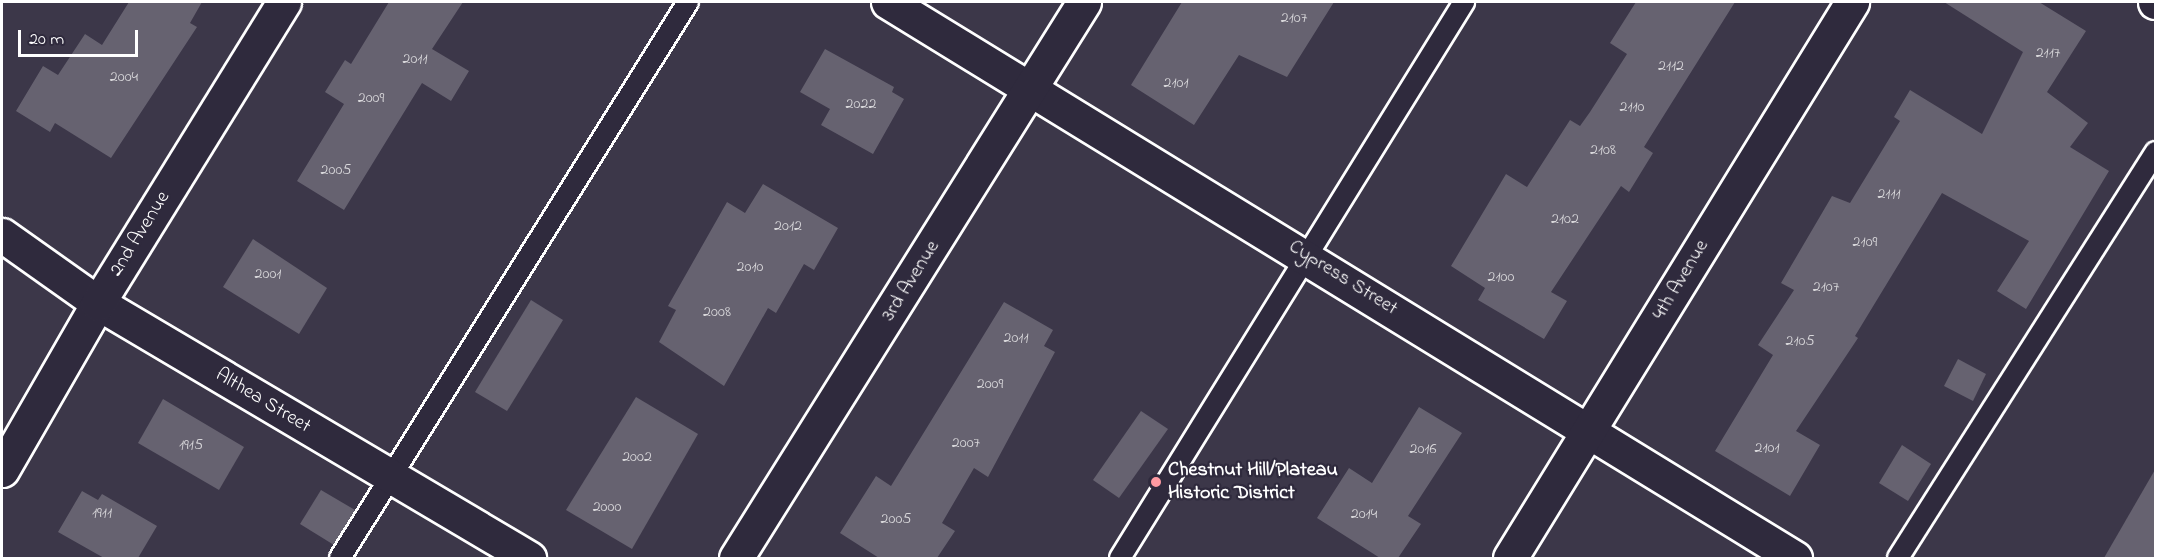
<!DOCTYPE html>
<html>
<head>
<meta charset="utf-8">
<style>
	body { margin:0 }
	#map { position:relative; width:2157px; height:560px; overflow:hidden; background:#3c3749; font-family:"Indie Flower",sans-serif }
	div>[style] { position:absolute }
	.building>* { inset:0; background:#666270 }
	.roads { filter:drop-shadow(2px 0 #fff) drop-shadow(-2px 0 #fff) drop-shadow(0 2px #fff) drop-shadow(0 -2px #fff) }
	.service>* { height:20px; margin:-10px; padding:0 10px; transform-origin:10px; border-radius:10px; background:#2f2a3d }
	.minor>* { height:33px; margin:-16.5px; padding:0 16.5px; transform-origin:16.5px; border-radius:16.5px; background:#2f2a3d }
	.secondary>* { height:33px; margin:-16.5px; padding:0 16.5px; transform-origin:16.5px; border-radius:16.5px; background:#2f2a3d }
	.dots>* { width:16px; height:16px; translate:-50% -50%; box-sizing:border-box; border:3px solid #2f2a3d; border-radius:50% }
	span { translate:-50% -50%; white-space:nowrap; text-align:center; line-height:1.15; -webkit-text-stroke:4.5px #2f2a3d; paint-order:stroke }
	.number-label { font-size:16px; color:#d9d8db }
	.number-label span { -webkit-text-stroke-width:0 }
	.street-label { font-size:20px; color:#fff }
	.poi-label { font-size:20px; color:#fff; font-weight:700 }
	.left { translate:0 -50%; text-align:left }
	.frame { position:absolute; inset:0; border:3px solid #fff; pointer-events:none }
	.scale { position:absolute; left:18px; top:30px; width:120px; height:27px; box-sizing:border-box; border:3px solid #fff; border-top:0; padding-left:8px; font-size:18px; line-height:21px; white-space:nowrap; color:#fff; -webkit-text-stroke:4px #2f2a3d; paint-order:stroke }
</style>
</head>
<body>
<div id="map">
	<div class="building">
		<i style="clip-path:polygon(129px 2px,202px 2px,190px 23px,197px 27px,111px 158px,55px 123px,50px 132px,16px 111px,43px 66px,58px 75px,85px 34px,102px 45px)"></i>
		<i style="clip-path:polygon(389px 2px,463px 2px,432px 49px,469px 71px,451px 101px,422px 83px,344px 210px,297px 181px,344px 104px,325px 92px,345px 60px,351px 64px)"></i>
		<i style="clip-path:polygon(1182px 2px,1334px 2px,1287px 77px,1239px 55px,1194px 125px,1131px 85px)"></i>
		<i style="clip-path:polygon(1636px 2px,1735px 2px,1644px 147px,1653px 153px,1629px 192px,1621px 186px,1551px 292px,1567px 301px,1544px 339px,1478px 300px,1485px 288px,1451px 266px,1506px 174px,1527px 187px,1570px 120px,1580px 126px,1590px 112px,1627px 54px,1610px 43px)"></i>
		<i style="clip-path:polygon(1944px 2px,2039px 2px,2086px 31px,2047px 92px,2088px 123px,2070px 147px,2109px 171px,2026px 309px,1997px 291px,2029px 241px,1942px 193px,1855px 336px,1858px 338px,1796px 431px,1820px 445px,1790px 496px,1715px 451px,1773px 355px,1758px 345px,1794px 290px,1781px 283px,1832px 196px,1850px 203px,1900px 121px,1894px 117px,1910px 90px,1982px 134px,2023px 52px)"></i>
		<i style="clip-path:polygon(825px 49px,894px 87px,892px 92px,904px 99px,873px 154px,821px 125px,830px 109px,800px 92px)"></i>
		<i style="clip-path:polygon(763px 184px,838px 228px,814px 270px,804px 264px,776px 313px,768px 308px,724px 386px,659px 342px,676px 310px,668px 306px,727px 202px,745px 213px)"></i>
		<i style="clip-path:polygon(253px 239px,327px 288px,299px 334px,223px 287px)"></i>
		<i style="clip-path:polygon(531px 300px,563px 320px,507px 411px,475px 392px)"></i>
		<i style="clip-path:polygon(1004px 302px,1053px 330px,1044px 346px,1055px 352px,988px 477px,974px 468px,942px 523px,955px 531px,937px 558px,879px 558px,840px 533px,876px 476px,891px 486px)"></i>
		<i style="clip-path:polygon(1958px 359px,1986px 374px,1973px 401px,1944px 386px)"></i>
		<i style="clip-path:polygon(636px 397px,698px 434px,632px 549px,566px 510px)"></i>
		<i style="clip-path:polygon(163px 399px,244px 447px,219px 490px,138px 443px)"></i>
		<i style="clip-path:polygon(1419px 407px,1462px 433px,1408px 516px,1421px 524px,1398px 558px,1380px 558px,1317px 518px,1349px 468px,1372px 483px)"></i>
		<i style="clip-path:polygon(1141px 411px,1168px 429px,1119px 498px,1093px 480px)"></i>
		<i style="clip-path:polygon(1902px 445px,1931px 464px,1908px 501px,1879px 483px)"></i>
		<i style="clip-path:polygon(2156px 468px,2156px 558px,2104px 558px)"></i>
		<i style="clip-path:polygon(321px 490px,355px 510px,334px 545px,300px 524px)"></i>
		<i style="clip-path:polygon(82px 491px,98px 500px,102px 494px,157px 526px,138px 558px,104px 558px,58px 532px)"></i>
	</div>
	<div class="roads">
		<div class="service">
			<i style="left:340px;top:558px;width:656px;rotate:-57.96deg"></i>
			<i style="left:1120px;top:558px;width:654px;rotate:-58.25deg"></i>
			<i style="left:1898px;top:558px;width:481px;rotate:-57.6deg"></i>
		</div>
		<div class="minor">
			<i style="left:888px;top:2px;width:1064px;rotate:31.51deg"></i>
			<i style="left:2155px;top:2px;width:1px"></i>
			<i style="left:2px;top:235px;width:118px;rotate:35.3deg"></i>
			<i style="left:98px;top:303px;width:501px;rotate:30.61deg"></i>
			<i style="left:2px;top:470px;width:193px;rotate:-60.1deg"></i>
			<i style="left:98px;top:303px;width:354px;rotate:-58.3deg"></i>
			<i style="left:736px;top:558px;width:656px;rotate:-57.96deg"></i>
		</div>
		<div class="secondary">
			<i style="left:1510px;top:558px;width:653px;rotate:-58.4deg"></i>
		</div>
	</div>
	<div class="dots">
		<i style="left:1156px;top:482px;background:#ff9aa2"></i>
	</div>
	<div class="number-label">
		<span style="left:1294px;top:18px">2107</span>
		<span style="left:2048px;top:53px">2117</span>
		<span style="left:415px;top:59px">2011</span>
		<span style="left:1671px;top:66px">2112</span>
		<span style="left:124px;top:77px">2004</span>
		<span style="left:1176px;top:83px">2101</span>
		<span style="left:371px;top:98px">2009</span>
		<span style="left:861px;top:104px">2022</span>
		<span style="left:1632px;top:107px">2110</span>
		<span style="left:1603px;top:150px">2108</span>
		<span style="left:336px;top:170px">2005</span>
		<span style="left:1889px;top:194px">2111</span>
		<span style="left:1565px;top:219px">2102</span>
		<span style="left:788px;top:226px">2012</span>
		<span style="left:1865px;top:242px">2109</span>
		<span style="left:750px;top:267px">2010</span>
		<span style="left:268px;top:274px">2001</span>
		<span style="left:1501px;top:277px">2100</span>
		<span style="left:1826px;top:287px">2107</span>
		<span style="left:717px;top:312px">2008</span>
		<span style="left:1016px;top:338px">2011</span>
		<span style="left:1800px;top:341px">2105</span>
		<span style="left:990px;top:384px">2009</span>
		<span style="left:966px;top:443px">2007</span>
		<span style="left:191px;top:445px">1915</span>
		<span style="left:1767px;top:448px">2101</span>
		<span style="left:1423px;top:449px">2016</span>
		<span style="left:637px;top:457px">2002</span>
		<span style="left:607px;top:507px">2000</span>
		<span style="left:102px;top:513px">1911</span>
		<span style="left:1364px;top:514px">2014</span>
		<span style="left:896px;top:519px">2005</span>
	</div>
	<div class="street-label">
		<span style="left:140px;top:234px;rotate:-58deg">2nd Avenue</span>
		<span style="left:1343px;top:278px;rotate:32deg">Cypress Street</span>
		<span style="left:1681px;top:280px;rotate:-59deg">4th Avenue</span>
		<span style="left:911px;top:281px;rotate:-58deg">3rd Avenue</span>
		<span style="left:263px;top:401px;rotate:31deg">Althea Street</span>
	</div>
	<div class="poi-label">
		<span class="left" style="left:1168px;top:482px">Chestnut Hill/Plateau<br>Historic District</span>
	</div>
	<div class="frame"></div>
	<div class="scale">20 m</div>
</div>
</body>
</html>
